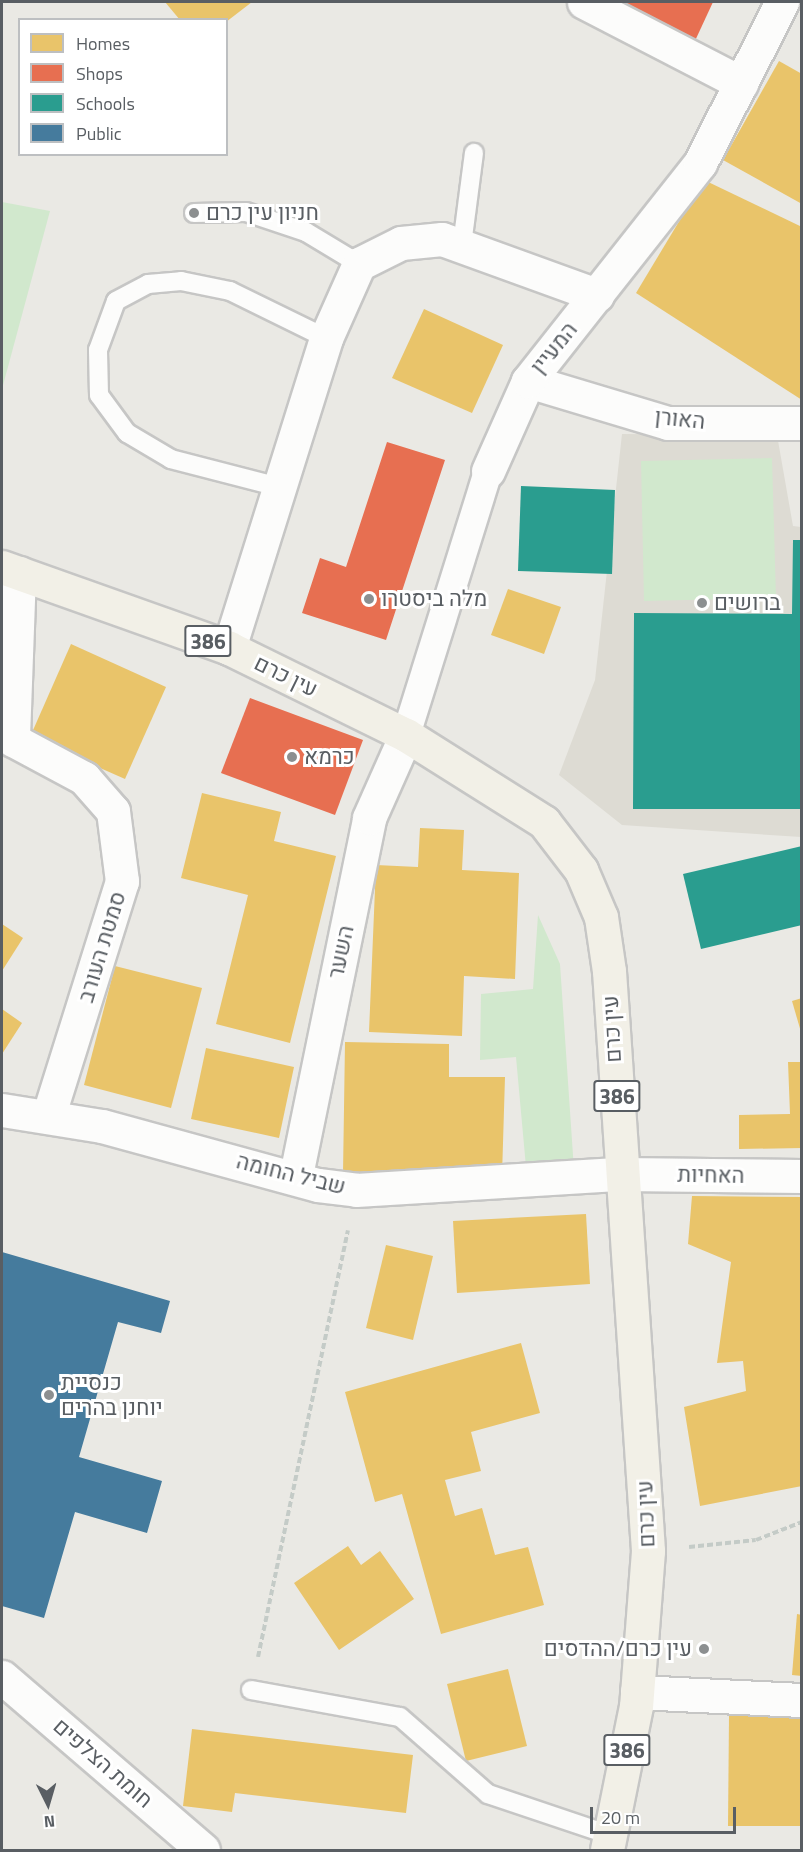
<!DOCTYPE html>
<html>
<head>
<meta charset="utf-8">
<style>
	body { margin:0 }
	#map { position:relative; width:803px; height:1852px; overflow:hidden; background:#eae9e4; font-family:"Titillium Web",Heebo,sans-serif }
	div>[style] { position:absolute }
	.education>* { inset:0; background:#dddbd3 }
	.green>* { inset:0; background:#d1e8cd }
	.homes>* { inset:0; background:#e9c46a }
	.shops>* { inset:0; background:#e76f51 }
	.schools>* { inset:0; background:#2a9d8f }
	.public>* { inset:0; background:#457b9d }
	.path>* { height:4px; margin-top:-2px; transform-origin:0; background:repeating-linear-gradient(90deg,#c4cbc7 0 6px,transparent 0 9px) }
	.roads { filter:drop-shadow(2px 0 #c6c6c5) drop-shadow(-2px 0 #c6c6c5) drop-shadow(0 2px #c6c6c5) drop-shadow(0 -2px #c6c6c5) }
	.service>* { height:18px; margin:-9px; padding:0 9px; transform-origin:9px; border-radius:9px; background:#fcfcfb }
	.pedestrian>* { height:28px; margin:-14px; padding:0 14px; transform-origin:14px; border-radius:14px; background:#fcfcfb }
	.minor>* { height:33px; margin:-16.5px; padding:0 16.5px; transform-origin:16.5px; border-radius:16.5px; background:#fcfcfb }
	.primary>* { height:33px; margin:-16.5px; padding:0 16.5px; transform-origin:16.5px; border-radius:16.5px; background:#f2f0e7 }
	.dots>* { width:16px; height:16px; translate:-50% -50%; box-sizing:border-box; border:3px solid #fff; border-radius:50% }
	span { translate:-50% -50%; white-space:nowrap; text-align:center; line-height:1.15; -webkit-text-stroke:6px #fff; paint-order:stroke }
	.shield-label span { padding:2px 4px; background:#fff; border:2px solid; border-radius:4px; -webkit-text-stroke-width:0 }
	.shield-label { font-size:21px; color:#595e63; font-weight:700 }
	.poi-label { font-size:22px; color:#595e63 }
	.left { translate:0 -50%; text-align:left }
	.right { translate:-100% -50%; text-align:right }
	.street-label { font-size:22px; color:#595e63 }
	.frame { position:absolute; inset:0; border:3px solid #595e63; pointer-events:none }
	.legend { position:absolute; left:18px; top:18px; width:210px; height:138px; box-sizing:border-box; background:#fff; border:2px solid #bdbfc1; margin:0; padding:8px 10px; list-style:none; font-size:18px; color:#595e63 }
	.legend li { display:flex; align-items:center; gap:12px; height:30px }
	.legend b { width:30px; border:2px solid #bdbfc1 }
	.north { position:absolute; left:18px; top:1774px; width:60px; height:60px; -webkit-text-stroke:4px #fff; paint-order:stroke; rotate:175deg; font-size:16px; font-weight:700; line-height:24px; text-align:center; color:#595e63 }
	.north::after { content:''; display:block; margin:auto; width:21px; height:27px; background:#595e63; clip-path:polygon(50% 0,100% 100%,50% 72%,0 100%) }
	.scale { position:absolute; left:590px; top:1807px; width:146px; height:27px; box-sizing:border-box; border:3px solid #595e63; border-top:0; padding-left:8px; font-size:18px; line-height:21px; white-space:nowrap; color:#595e63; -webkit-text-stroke:4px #fff; paint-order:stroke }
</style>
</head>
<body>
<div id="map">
	<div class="education">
		<i style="clip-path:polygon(622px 434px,777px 435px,793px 526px,801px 527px,801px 837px,622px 825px,559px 775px,595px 680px)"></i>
	</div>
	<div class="green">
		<i style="clip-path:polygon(2px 202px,50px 211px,2px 389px)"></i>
		<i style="clip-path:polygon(772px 458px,776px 598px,644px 601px,641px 461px)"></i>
		<i style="clip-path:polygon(538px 915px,560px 964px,574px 1170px,526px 1167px,516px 1057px,480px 1060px,481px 994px,533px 989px)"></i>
	</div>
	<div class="homes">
		<i style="clip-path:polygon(165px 2px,252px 2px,226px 22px,180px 20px)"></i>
		<i style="clip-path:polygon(779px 61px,802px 74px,802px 204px,723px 160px)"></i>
		<i style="clip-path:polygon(704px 180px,802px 227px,802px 400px,636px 293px)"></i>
		<i style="clip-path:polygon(424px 309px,503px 345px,472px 413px,392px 378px)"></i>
		<i style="clip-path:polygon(508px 589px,561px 607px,544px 654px,491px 635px)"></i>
		<i style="clip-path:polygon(71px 644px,166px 687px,125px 779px,30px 737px)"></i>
		<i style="clip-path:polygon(202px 793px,281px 812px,274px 841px,336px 856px,290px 1043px,216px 1024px,248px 895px,181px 878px)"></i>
		<i style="clip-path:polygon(420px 828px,464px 830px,462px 870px,519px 873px,515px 979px,464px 976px,462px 1036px,369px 1032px,376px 865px,418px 867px)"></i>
		<i style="clip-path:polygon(2px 924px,23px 938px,2px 971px)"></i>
		<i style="clip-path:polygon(115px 966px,202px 988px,171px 1108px,84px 1085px)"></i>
		<i style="clip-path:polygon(802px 998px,802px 1032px,801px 1032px,792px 1001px)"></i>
		<i style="clip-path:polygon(2px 1009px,22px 1023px,2px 1054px)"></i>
		<i style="clip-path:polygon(345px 1042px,449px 1044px,449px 1077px,505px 1077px,502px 1176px,343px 1173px)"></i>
		<i style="clip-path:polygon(206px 1048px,294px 1067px,279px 1138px,191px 1119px)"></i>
		<i style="clip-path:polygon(788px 1062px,802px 1062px,802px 1148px,739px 1149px,739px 1115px,790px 1114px)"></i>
		<i style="clip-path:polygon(692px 1196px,802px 1197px,802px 1486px,700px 1506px,684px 1407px,746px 1391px,743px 1361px,717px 1363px,731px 1262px,688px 1244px)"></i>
		<i style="clip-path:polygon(586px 1214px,590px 1284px,457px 1293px,453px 1221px)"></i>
		<i style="clip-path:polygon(386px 1245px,433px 1256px,413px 1340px,366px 1328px)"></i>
		<i style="clip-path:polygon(521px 1343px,540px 1413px,471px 1432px,481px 1471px,445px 1480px,455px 1516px,482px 1508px,495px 1555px,528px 1547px,544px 1605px,441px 1634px,402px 1494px,375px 1502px,345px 1392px)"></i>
		<i style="clip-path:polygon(348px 1546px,361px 1565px,380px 1551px,414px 1599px,339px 1650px,294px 1583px)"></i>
		<i style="clip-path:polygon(797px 1614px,802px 1615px,802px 1676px,792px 1675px)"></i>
		<i style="clip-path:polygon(508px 1669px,527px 1746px,466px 1761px,447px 1684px)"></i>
		<i style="clip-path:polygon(729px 1716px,802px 1716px,802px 1826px,728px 1826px)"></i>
		<i style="clip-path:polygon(192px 1729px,413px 1755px,406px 1813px,235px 1793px,232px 1812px,183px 1806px)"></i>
	</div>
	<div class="shops">
		<i style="clip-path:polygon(620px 2px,713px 2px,694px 43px,617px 8px)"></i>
		<i style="clip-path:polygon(387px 442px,445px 460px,386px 640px,302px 613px,320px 558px,346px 567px)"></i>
		<i style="clip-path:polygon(250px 698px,363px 740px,335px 815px,221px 773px)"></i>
	</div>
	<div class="schools">
		<i style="clip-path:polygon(521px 486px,615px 490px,612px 574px,518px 571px)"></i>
		<i style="clip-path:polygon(793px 540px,802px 540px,802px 809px,633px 809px,634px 613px,792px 614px)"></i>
		<i style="clip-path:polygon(802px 846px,802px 925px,701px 949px,683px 874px)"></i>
	</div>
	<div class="public">
		<i style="clip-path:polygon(2px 1252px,170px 1301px,161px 1333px,118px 1322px,79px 1457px,162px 1481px,147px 1533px,75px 1512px,44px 1618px,2px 1606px)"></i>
	</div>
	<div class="path">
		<i style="left:689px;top:1547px;width:67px;rotate:-6deg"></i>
		<i style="left:756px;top:1540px;width:49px;rotate:-21.4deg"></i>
		<i style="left:258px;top:1657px;width:436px;rotate:-78.1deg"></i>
	</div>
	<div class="roads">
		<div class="service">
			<i style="left:194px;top:213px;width:52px;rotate:-1.1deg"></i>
			<i style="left:246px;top:212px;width:63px;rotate:18.4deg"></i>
			<i style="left:306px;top:232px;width:62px;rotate:31.1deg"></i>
			<i style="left:462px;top:245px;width:93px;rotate:-82.6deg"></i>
			<i style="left:279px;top:487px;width:112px;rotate:-165.5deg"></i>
			<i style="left:171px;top:459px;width:51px;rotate:-149.4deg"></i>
			<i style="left:127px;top:433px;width:47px;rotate:-126.4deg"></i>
			<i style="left:99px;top:395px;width:45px;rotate:-91.3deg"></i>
			<i style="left:98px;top:350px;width:52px;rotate:-69.8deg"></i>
			<i style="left:116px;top:301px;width:36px;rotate:-28deg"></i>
			<i style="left:148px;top:284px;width:33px;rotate:-5deg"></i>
			<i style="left:181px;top:281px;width:50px;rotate:11.5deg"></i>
			<i style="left:230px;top:291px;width:107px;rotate:26.1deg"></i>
			<i style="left:251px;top:1690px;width:151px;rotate:10.3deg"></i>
			<i style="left:400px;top:1717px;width:117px;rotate:41.2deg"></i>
			<i style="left:488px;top:1794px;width:129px;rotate:18.6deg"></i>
		</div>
		<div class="pedestrian">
			<i style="left:406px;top:735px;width:276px;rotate:-72.7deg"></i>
		</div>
		<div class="minor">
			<i style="left:584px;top:2px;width:177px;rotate:27.3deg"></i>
			<i style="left:528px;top:381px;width:146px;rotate:16.7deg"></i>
			<i style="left:668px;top:423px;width:134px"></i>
			<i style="left:488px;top:471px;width:98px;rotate:-66deg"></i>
			<i style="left:528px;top:381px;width:278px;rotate:-51.7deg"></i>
			<i style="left:700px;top:163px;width:181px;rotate:-63deg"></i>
			<i style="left:19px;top:573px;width:167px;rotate:92.1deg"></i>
			<i style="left:13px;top:740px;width:81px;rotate:28.2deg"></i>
			<i style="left:84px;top:778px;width:44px;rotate:48.7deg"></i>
			<i style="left:113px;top:811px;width:71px;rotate:82.7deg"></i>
			<i style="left:122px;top:881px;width:247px;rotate:107.4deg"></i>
			<i style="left:229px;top:648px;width:325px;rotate:-72.6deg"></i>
			<i style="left:326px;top:338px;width:81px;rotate:-66deg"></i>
			<i style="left:359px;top:264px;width:47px;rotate:-26.6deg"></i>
			<i style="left:401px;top:243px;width:41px;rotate:-5.6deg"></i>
			<i style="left:442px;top:239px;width:165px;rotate:19.9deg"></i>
			<i style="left:2px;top:1110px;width:101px;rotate:9.1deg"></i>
			<i style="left:102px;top:1126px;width:224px;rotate:15.3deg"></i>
			<i style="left:318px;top:1185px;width:38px;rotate:7deg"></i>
			<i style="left:356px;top:1190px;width:265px;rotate:-3.5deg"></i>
			<i style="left:621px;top:1174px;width:181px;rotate:0.6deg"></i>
			<i style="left:296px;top:1175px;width:364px;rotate:-78.4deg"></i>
			<i style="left:369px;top:818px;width:91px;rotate:-66deg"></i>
			<i style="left:2px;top:1677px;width:265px;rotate:40.7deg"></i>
			<i style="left:637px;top:1692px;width:165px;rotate:2.8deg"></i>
		</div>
		<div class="primary">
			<i style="left:2px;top:567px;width:241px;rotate:19.6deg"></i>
			<i style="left:229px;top:648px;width:197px;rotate:26.2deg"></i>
			<i style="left:406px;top:735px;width:163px;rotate:32.2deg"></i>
			<i style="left:544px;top:822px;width:61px;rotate:52.4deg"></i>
			<i style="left:581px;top:870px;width:51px;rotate:66.9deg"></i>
			<i style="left:601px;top:917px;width:55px;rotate:81.6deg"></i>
			<i style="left:609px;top:971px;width:581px;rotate:86.15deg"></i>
			<i style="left:648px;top:1551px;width:155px;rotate:94.4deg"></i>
			<i style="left:636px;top:1706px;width:147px;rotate:101.4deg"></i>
		</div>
	</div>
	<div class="dots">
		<i style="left:194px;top:213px;background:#8c8f90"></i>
		<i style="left:369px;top:599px;background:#8c8f90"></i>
		<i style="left:702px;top:603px;background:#8c8f90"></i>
		<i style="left:292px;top:757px;background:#8c8f90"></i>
		<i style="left:49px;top:1395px;background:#8c8f90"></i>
		<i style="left:704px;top:1649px;background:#8c8f90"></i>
	</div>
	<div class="shield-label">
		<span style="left:208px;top:641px">386</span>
		<span style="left:617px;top:1096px">386</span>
		<span style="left:627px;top:1750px">386</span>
	</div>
	<div class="poi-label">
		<span class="left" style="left:206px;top:213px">חניון עין כרם</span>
		<span class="left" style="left:381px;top:599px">מלה ביסטרו</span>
		<span class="left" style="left:714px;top:603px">ברושים</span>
		<span class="left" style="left:304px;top:757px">כרמא</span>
		<span class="left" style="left:61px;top:1395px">כנסיית<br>יוחנן בהרים</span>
		<span class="right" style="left:692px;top:1649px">עין כרם/ההדסים</span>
	</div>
	<div class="street-label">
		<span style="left:554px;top:348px;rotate:-51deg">המעיין</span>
		<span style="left:680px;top:419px;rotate:6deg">האורן</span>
		<span style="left:286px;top:676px;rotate:26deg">עין כרם</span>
		<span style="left:102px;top:947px;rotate:-73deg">סמטת העורב</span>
		<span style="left:341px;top:952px;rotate:-78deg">השער</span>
		<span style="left:612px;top:1029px;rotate:-93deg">עין כרם</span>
		<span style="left:291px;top:1174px;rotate:14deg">שביל החומה</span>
		<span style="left:711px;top:1175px;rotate:1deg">האחיות</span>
		<span style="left:646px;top:1514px;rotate:-92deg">עין כרם</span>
		<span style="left:103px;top:1763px;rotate:41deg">חומת הצלפים</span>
	</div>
	<div class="frame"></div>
	<ul class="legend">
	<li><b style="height:16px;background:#e9c46a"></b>Homes</li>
	<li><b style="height:16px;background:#e76f51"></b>Shops</li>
	<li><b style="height:16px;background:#2a9d8f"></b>Schools</li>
	<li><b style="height:16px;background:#457b9d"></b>Public</li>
	</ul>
	<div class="north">N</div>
	<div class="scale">20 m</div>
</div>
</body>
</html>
